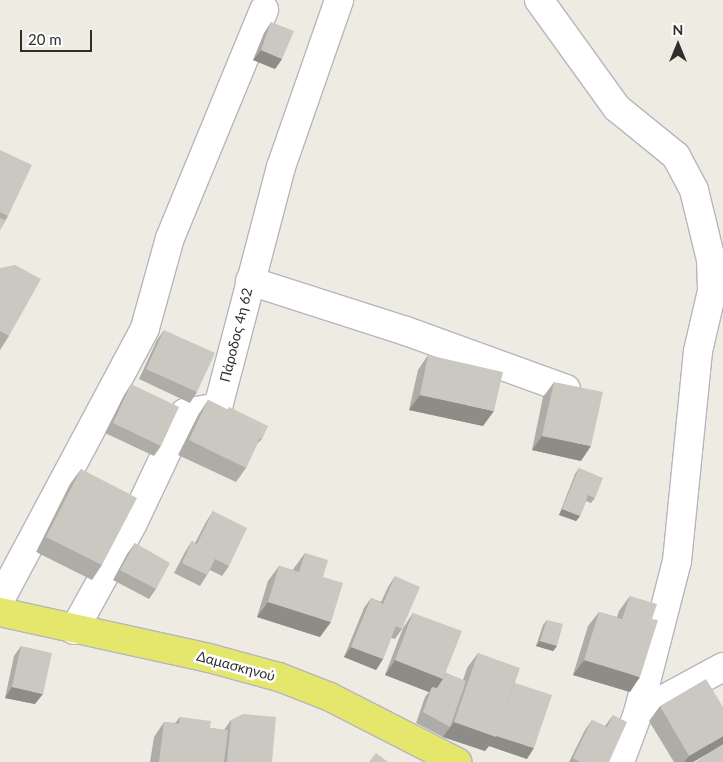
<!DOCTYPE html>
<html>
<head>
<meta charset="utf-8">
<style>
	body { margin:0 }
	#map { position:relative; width:723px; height:762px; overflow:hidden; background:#eeece2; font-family:Lato,sans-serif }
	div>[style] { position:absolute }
	.roads { filter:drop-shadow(1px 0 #b6b5c0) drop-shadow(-1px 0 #b6b5c0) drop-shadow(0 1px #b6b5c0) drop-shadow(0 -1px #b6b5c0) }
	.minor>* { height:28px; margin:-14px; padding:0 14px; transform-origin:14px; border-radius:14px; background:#fff }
	.major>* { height:28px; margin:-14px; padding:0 14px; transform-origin:14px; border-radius:14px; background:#e5e76d }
	.wall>* { inset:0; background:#aeaca6 }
	.shaded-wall>* { inset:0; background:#8d8c87 }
	.building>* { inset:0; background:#cac8c1 }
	span { translate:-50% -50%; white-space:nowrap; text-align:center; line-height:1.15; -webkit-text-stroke:5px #fff; paint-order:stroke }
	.street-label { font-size:14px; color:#2e2e2e }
	.north { position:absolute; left:653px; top:20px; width:50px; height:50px; -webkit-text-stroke:4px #fff; paint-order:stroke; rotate:0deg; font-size:14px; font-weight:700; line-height:20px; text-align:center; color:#2e2e2e }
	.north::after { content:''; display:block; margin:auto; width:18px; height:22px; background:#2e2e2e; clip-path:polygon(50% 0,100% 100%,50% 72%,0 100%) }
	.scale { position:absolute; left:20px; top:30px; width:72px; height:22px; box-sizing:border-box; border:2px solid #2e2e2e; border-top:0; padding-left:6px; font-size:15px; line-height:18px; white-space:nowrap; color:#2e2e2e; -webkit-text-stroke:4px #fff; paint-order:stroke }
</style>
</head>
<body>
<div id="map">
	<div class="roads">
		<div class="minor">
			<i style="left:539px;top:0;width:133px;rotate:54.2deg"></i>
			<i style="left:617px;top:108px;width:76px;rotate:39.1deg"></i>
			<i style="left:676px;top:156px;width:38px;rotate:62deg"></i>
			<i style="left:694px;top:190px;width:72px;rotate:76.3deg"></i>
			<i style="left:711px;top:260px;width:31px;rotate:88deg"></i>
			<i style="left:712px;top:291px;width:62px;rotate:103.1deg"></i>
			<i style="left:698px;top:351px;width:211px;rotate:95.7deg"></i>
			<i style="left:677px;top:561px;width:157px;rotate:104.4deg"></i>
			<i style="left:250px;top:281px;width:164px;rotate:17.8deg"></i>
			<i style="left:406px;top:331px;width:170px;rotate:19.9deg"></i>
			<i style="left:0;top:600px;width:308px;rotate:-61.9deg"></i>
			<i style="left:145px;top:328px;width:93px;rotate:-74.5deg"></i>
			<i style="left:170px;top:238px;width:247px;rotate:-67.6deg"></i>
			<i style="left:74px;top:630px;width:122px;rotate:-61.1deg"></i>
			<i style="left:133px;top:523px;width:122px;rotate:-64.7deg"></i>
			<i style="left:185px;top:413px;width:34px;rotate:-10deg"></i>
			<i style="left:218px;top:407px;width:248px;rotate:-75.3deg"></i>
			<i style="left:281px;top:167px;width:177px;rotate:-70.8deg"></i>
			<i style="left:620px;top:762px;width:52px;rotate:-69.8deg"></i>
			<i style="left:638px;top:713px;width:97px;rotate:-28.4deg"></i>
		</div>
		<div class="major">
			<i style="left:0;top:612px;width:214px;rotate:12.4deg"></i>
			<i style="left:209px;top:658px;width:73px;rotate:15.2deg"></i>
			<i style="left:279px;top:677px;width:55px;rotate:21.4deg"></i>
			<i style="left:330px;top:697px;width:143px;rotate:27.1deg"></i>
		</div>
	</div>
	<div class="wall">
		<i style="clip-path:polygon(271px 22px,282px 59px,275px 69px,253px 60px,264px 33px)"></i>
		<i style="clip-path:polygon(0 150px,8px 216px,0 230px)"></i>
		<i style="clip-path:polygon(0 268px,9px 336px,0 350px)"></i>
		<i style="clip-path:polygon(164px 330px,197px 392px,190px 403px,139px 379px,157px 340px)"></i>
		<i style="clip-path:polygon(428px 355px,483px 426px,409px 410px,418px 370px)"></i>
		<i style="clip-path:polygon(554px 382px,581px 461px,532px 450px,543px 397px)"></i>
		<i style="clip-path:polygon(131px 384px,161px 446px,154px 456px,105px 433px,124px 395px)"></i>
		<i style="clip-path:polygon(208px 400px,228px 410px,229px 407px,262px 439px,257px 444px,246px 468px,236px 482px,178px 455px,198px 415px)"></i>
		<i style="clip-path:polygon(579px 468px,595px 498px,591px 503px,586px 501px,580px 516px,576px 521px,559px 515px,575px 474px)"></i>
		<i style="clip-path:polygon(81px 469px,102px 565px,92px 580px,36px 552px,70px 484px)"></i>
		<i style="clip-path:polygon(213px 511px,229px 566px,222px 576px,210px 570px,207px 575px,200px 586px,174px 573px,185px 552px,192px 541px,195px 543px,206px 522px)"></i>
		<i style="clip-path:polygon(135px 543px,156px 589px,149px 599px,113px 580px,127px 554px)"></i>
		<i style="clip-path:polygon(305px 553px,323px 577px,320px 637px,257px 617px,268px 581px,279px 566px,293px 570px,294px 568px)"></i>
		<i style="clip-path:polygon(395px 576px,402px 629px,395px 639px,391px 638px,383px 659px,376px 670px,344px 657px,364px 608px,371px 598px,381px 602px,388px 587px)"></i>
		<i style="clip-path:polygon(630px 596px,630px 692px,573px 675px,588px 626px,599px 612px,617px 617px,619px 611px)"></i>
		<i style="clip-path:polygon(413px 613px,446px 673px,463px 680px,467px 668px,478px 653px,515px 683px,527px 759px,489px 746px,485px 751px,443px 737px,416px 723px,425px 697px,429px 692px,385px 675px,403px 628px)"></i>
		<i style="clip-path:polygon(547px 620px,557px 646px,553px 651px,536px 646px,543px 625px)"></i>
		<i style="clip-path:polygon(21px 646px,35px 704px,5px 698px,14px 656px)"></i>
		<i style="clip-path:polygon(660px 706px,716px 748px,693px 762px,674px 762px,649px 721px)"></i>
		<i style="clip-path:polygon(613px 715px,609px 762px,569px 762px,585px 730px,592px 720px,605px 726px)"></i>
		<i style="clip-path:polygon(180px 717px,210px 728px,224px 730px,231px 720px,272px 762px,150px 762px,154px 737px,164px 722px,175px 723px)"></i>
	</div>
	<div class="shaded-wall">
		<i style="clip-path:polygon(261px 50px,282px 59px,275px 69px,253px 60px)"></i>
		<i style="clip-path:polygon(420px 395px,494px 411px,483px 426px,409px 410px)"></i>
		<i style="clip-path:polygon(542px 436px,591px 446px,581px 461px,532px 450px)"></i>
		<i style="clip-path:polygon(562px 509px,580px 516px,576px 521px,559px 515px)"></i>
		<i style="clip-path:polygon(268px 602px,331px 622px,320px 637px,257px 617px)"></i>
		<i style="clip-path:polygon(540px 641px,557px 646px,553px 651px,536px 646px)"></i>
		<i style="clip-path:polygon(351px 647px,383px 659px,376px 670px,344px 657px)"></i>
		<i style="clip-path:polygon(395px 660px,443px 679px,433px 694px,432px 687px,429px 692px,385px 675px)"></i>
		<i style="clip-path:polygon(584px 660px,640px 677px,630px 692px,573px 675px)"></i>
		<i style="clip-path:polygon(12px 687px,43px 694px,35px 704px,5px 698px)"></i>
		<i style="clip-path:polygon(454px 722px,495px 735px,534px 748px,527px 759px,489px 746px,485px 751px,443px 737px)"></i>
		<i style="clip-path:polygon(723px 736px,723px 745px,693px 762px,684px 762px,689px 756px)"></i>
	</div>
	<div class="building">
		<i style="clip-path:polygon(271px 22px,294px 31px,282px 59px,261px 50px)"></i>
		<i style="clip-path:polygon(0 150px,32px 165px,8px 216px,0 212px)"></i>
		<i style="clip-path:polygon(0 218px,5px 220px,0 230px)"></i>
		<i style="clip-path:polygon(15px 265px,41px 279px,9px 336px,0 331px,0 268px)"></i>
		<i style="clip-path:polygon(164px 330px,215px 353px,197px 392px,146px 369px)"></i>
		<i style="clip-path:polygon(428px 355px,503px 372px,494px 411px,420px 395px)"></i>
		<i style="clip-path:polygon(554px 382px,603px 392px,591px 446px,542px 436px)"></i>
		<i style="clip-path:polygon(131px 384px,179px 407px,161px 446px,113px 423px)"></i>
		<i style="clip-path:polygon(208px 400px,265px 427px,246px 468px,189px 440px)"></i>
		<i style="clip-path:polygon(229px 407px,268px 426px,262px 439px,260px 438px,265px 427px,228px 410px)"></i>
		<i style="clip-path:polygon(579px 468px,603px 478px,595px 498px,588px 495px,580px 516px,562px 509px)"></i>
		<i style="clip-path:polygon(81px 469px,137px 498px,102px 565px,46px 537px)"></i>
		<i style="clip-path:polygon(213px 511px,247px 528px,229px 566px,215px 559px,207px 575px,182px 563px,192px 541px,197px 544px)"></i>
		<i style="clip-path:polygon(135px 543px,170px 563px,156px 589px,120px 570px)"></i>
		<i style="clip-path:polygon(305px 553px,328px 560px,323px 577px,343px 583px,331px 622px,268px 602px,279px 566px,299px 572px)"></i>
		<i style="clip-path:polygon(395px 576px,420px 587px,402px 629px,396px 626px,383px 659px,351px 647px,371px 598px,383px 604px)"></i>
		<i style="clip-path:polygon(630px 596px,657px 604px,652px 619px,658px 620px,640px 677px,584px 660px,599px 612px,622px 619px)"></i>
		<i style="clip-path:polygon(413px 613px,462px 631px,443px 679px,395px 660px)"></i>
		<i style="clip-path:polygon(547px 620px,563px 624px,557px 646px,540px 641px)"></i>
		<i style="clip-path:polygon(21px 646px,52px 653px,43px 694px,12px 687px)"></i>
		<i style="clip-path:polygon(478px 653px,520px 668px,496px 737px,454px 722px)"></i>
		<i style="clip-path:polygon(446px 673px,466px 681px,450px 727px,423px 712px,432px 687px,437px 688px,443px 679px)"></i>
		<i style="clip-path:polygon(706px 679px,723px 707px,723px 736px,689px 756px,660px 706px)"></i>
		<i style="clip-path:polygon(515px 683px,552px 695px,534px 748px,496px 736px)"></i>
		<i style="clip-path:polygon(243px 714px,276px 717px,272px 762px,227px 762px,231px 720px)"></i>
		<i style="clip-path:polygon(613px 715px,627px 722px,609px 762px,580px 762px,573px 758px,592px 720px,607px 727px)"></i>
		<i style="clip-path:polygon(180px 717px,211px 721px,210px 728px,228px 730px,224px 762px,159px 762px,164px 722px,179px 724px)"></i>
		<i style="clip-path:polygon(723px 744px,723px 762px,695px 762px)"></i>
		<i style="clip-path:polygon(376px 753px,388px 762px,369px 762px)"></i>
	</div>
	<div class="street-label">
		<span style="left:236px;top:335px;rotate:-76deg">Πάροδος 4η 62</span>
		<span style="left:236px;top:666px;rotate:15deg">Δαμασκηνού</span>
	</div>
	<div class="north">N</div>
	<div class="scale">20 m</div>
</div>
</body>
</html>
